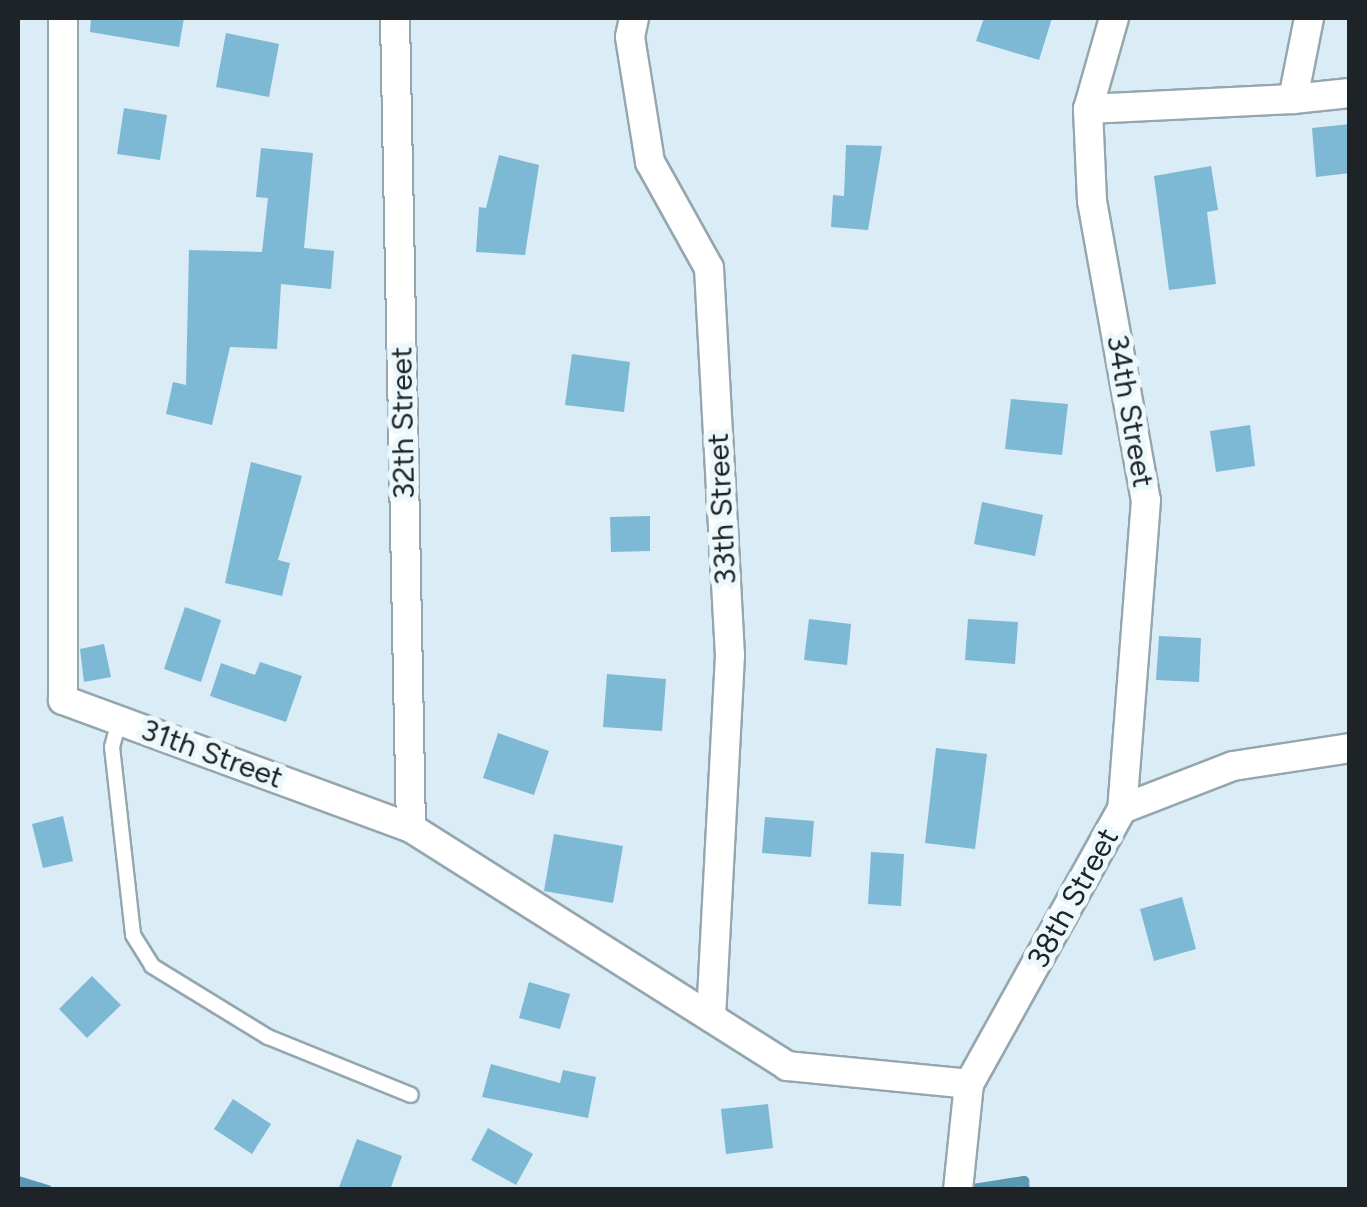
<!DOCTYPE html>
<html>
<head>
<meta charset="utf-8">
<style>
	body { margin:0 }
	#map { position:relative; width:1367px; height:1207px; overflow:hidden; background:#daecf5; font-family:Figtree,sans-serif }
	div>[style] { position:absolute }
	.stream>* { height:10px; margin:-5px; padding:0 5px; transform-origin:5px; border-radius:5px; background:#5d98b3 }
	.building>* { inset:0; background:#7db8d4 }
	.roads { filter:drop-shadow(2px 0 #95a6ae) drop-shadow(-2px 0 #95a6ae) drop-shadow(0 2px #95a6ae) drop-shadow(0 -2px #95a6ae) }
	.lane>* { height:14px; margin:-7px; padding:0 7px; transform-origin:7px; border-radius:7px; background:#fff }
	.street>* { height:28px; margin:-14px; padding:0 14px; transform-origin:14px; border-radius:14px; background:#fff }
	span { translate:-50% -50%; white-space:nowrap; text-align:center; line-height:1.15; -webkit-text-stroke:10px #edf8fd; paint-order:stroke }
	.street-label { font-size:30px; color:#1d2326 }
	.frame { position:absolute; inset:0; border:20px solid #1d2326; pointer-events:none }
</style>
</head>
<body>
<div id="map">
	<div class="stream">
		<i style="left:18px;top:1181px;width:31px;rotate:17deg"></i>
		<i style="left:967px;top:1190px;width:58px;rotate:-9deg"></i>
		<i style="left:1024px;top:1181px;width:9px;rotate:84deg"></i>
	</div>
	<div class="building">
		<i style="clip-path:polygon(91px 18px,184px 18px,179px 47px,90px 32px)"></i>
		<i style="clip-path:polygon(984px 18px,1052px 18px,1039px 60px,976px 41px)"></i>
		<i style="clip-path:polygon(226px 33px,279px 44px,269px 97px,216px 87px)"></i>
		<i style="clip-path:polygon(124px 108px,167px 115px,160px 160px,117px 154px)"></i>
		<i style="clip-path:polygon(1350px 124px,1350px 173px,1316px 177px,1312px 128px)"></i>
		<i style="clip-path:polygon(846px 145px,882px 146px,868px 230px,831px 227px,833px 195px,844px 196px)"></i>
		<i style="clip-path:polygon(261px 148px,313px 153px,304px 248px,334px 251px,331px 289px,281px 284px,277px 349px,230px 347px,212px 425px,166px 414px,173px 382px,186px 385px,189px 250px,262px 252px,268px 198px,256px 197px)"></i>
		<i style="clip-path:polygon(499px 155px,539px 165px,525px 255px,476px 252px,479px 207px,486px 208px)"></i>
		<i style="clip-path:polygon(1211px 166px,1218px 210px,1207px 212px,1216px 284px,1169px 290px,1154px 176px)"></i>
		<i style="clip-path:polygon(572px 354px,630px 362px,624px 412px,565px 405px)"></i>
		<i style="clip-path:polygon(1011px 399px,1068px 404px,1062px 455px,1005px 449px)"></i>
		<i style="clip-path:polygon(1250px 425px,1255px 466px,1216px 472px,1210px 431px)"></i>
		<i style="clip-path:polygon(251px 462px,302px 476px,278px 560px,290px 563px,282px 596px,225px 583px)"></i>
		<i style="clip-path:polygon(982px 502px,1043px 515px,1035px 556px,974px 544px)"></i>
		<i style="clip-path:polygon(650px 516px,650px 551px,611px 552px,610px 517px)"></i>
		<i style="clip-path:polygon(185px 607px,221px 620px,201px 682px,164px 669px)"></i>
		<i style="clip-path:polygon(809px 619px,851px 624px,847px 665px,804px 660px)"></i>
		<i style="clip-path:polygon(968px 619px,1018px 622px,1015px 664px,965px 660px)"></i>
		<i style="clip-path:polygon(1159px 636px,1201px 638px,1199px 682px,1156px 680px)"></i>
		<i style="clip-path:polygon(104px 644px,111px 677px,84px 682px,80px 649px)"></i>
		<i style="clip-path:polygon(260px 662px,302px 676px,286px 722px,210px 696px,221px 663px,255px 675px)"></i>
		<i style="clip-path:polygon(607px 674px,666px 679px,662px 731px,603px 727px)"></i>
		<i style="clip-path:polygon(498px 733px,549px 751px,534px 795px,483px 778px)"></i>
		<i style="clip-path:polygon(936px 748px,987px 754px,975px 849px,925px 843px)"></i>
		<i style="clip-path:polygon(63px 816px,73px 861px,43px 868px,32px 824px)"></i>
		<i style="clip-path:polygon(765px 817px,814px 821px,811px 857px,762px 853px)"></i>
		<i style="clip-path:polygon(554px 834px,623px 846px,613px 903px,544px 891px)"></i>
		<i style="clip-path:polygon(871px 852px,904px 854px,901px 906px,868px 904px)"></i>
		<i style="clip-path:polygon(1182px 897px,1196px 949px,1154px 961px,1140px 909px)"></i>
		<i style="clip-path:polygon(92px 976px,121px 1005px,87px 1038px,59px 1009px)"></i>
		<i style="clip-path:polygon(529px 982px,570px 994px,560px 1029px,519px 1018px)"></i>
		<i style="clip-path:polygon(491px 1064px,560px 1083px,563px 1070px,596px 1077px,588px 1118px,482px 1097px)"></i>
		<i style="clip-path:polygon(233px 1099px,271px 1124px,252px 1154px,214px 1129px)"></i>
		<i style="clip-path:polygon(768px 1104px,773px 1148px,726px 1154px,721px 1109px)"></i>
		<i style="clip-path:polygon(488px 1128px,533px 1154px,516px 1185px,471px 1160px)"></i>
		<i style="clip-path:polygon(357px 1139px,402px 1156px,390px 1190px,338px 1190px)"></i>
	</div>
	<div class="roads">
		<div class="lane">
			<i style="left:119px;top:721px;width:27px;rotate:105deg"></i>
			<i style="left:112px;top:747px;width:189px;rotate:83.6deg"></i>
			<i style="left:133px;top:935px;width:36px;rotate:58deg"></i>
			<i style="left:152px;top:966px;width:136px;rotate:31.5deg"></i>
			<i style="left:268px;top:1037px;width:154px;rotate:22.1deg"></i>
		</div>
		<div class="street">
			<i style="left:63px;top:18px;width:682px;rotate:90deg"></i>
			<i style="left:63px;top:700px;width:371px;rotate:20.2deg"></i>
			<i style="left:411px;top:828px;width:445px;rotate:32.3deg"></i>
			<i style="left:787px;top:1066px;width:183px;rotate:5.6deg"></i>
			<i style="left:395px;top:18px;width:810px;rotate:88.87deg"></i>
			<i style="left:634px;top:18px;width:19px;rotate:102deg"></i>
			<i style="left:630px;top:37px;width:127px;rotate:80.9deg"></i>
			<i style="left:650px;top:162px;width:121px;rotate:60.9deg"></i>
			<i style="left:709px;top:268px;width:388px;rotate:86.9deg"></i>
			<i style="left:730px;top:655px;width:363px;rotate:93deg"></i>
			<i style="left:1114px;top:18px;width:95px;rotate:105.9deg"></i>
			<i style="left:1088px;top:109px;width:92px;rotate:87.5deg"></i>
			<i style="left:1092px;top:201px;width:304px;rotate:79.8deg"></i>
			<i style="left:1146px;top:500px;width:310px;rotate:94.4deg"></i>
			<i style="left:1293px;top:99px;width:57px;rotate:-6deg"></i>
			<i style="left:1088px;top:109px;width:205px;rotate:-2.8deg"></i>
			<i style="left:1293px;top:99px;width:83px;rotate:-78.8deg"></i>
			<i style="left:958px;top:1190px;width:107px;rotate:-84.1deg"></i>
			<i style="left:969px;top:1084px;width:315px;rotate:-60.9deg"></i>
			<i style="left:1122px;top:809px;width:119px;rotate:-21.2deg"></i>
			<i style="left:1233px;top:766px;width:118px;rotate:-8.7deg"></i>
		</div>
	</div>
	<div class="street-label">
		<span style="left:1130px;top:411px;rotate:80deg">34th Street</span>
		<span style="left:403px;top:423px;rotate:-91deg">32th Street</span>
		<span style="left:722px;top:509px;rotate:-93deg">33th Street</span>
		<span style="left:212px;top:754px;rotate:20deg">31th Street</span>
		<span style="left:1073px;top:898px;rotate:-61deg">38th Street</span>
	</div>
	<div class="frame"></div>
</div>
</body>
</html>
